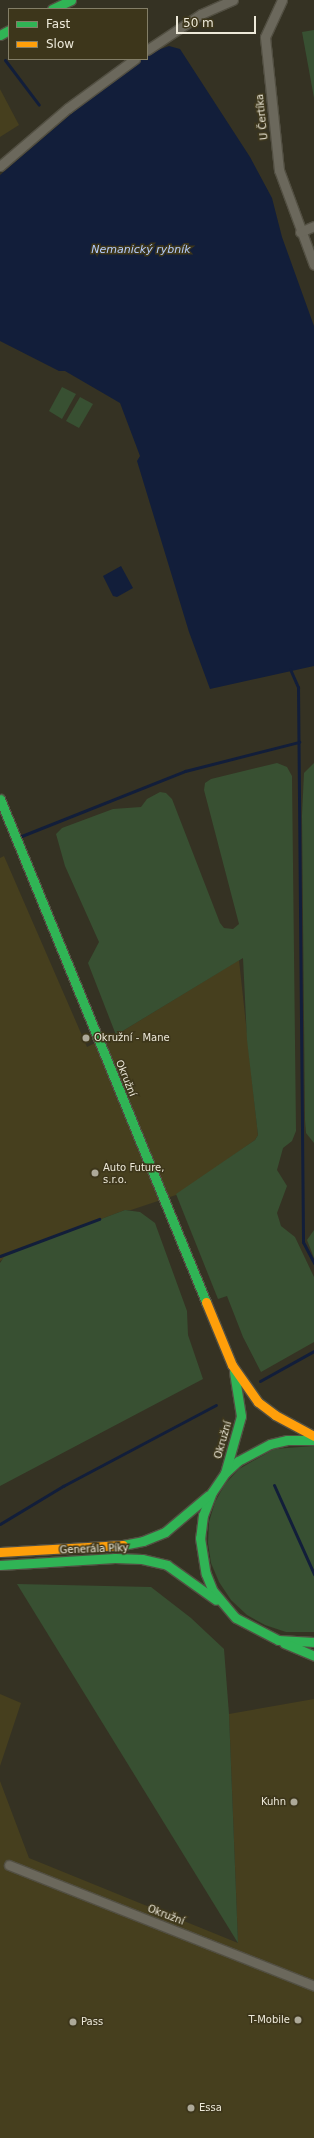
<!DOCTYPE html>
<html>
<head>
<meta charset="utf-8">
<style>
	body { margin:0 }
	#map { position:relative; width:314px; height:2138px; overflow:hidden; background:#353223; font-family:"DejaVu Sans",sans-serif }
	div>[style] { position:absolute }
	.built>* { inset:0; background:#463f1e }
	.green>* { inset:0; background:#385032 }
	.water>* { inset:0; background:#121e3a }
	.stream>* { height:3px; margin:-1.5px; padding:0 1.5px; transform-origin:1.5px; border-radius:1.5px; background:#121e3a }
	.roads { filter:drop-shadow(1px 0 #524f42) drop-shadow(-1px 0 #524f42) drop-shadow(0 1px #524f42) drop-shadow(0 -1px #524f42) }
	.street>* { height:9px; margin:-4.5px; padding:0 4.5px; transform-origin:4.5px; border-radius:4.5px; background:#6b685c }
	.fast>* { height:9px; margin:-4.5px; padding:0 4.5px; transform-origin:4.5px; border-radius:4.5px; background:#30b455 }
	.slow>* { height:9px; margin:-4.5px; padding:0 4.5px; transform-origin:4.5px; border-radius:4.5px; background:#ff9f0a }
	.dots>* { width:11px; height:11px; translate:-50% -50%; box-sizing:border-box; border:2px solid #3d361b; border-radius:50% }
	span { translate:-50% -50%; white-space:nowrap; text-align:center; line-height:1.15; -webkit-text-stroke:3px #3d361b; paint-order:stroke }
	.street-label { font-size:10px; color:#ede9d9 }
	.poi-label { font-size:10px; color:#ede9d9 }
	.left { translate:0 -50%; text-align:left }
	.right { translate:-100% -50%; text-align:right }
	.water-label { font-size:11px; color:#b4cdff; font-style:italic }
	.legend { position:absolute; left:8px; top:8px; width:140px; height:52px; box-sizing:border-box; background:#3d361b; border:1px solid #837e67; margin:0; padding:5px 7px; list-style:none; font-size:12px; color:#ede9d9 }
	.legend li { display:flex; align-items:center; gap:8px; height:20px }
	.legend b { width:20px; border:1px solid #837e67 }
	.scale { position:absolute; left:176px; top:16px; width:80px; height:18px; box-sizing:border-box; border:2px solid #ede9d9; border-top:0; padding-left:5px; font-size:12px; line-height:14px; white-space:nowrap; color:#ede9d9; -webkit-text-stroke:3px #3d361b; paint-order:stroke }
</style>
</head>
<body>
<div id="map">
	<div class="built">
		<i style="clip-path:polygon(0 89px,19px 125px,0 137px)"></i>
		<i style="clip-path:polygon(4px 856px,87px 1047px,115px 1033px,116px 1035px,239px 960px,258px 1135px,255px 1140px,179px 1194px,131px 1210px,125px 1210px,22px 1249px,0 1261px,0 858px)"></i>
		<i style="clip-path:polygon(0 1694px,21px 1703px,0 1766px)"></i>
		<i style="clip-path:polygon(314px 1699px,314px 2138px,0 2138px,0 1781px,29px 1858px,238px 1943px,229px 1714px)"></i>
	</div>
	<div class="green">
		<i style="clip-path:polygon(314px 30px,314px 98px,302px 32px)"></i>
		<i style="clip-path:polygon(62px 387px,76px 394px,62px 419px,49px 411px)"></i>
		<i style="clip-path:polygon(80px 397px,93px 404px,79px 428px,66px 421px)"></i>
		<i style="clip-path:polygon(277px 763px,287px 767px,292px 776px,296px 1131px,292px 1141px,283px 1148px,277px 1170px,287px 1186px,277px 1213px,281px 1226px,295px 1237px,314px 1277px,314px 1342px,261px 1372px,243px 1337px,227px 1296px,218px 1299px,176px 1194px,255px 1140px,258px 1135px,247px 1040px,243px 958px,116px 1035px,88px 963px,99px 942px,65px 866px,56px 834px,62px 828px,113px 809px,141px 807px,147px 799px,160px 792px,166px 793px,172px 799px,220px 923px,224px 928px,233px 929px,239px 924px,204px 790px,205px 783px,211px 779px)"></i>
		<i style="clip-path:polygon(314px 763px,314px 1143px,306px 1133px,305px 1120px,302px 815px,304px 773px)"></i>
		<i style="clip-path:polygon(125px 1210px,140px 1212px,155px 1223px,187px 1311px,188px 1335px,203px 1379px,0 1486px,0 1263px,4px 1257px,22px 1249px)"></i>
		<i style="clip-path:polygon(314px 1230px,314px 1258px,307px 1240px)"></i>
		<i style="clip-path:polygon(314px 1446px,314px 1632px,286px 1632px,265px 1625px,247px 1615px,231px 1600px,219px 1582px,211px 1563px,208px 1543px,209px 1522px,215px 1502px,225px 1484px,239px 1469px,274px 1449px)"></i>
		<i style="clip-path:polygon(17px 1584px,151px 1587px,191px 1618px,224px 1649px,229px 1714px,238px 1943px)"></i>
	</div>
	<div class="water">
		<i style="clip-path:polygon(169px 46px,180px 49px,250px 157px,272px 198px,282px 237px,314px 326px,314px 666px,210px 689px,189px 632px,137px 461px,140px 456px,120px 403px,65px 371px,59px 371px,0 341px,0 175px,99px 90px,141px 59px,147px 59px,150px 53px)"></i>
		<i style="clip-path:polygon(121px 566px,133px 588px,117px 597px,113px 596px,103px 576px)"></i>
	</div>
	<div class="stream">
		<i style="left:5px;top:60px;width:56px;rotate:52.9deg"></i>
		<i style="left:290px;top:669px;width:20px;rotate:66deg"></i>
		<i style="left:298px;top:687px;width:555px;rotate:89.48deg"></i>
		<i style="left:303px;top:1242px;width:24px;rotate:62deg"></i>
		<i style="left:19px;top:837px;width:179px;rotate:-21.7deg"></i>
		<i style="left:185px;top:771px;width:118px;rotate:-14.3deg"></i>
		<i style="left:0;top:1256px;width:106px;rotate:-20.5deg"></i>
		<i style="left:260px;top:1381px;width:62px;rotate:-29.1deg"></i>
		<i style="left:274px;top:1485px;width:98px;rotate:65.8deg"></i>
		<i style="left:0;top:1524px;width:74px;rotate:-31.1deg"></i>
		<i style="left:63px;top:1486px;width:173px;rotate:-27.9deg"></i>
	</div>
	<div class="roads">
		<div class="street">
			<i style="left:282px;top:0;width:41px;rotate:114.7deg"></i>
			<i style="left:265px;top:37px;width:134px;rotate:84deg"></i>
			<i style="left:279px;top:170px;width:101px;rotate:69.8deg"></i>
			<i style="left:147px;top:50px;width:65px;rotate:-33.7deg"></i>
			<i style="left:201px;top:14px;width:35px;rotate:-24deg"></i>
			<i style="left:0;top:166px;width:89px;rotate:-40.5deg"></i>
			<i style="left:68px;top:108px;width:83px;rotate:-36.2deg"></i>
			<i style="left:300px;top:232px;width:15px;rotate:-23deg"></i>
			<i style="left:9px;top:1865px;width:328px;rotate:21.6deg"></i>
		</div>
		<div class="fast">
			<i style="left:52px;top:9px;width:21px;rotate:-25deg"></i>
			<i style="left:0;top:35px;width:10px;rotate:-29deg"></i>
			<i style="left:0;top:799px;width:544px;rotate:67.73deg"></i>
			<i style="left:314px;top:1440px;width:27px;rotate:180deg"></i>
			<i style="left:287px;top:1440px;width:17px;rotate:167deg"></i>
			<i style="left:270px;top:1444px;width:36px;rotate:152deg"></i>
			<i style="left:238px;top:1461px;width:18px;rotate:137deg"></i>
			<i style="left:225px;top:1473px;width:23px;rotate:124deg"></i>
			<i style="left:212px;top:1492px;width:25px;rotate:111deg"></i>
			<i style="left:203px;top:1515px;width:23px;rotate:97deg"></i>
			<i style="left:200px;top:1538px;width:36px;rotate:81deg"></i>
			<i style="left:206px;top:1574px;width:18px;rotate:68deg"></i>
			<i style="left:213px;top:1591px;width:35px;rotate:50deg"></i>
			<i style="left:236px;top:1618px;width:47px;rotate:27.6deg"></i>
			<i style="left:278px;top:1640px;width:36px;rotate:3deg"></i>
			<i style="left:225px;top:1473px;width:59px;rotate:-74.3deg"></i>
			<i style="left:241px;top:1416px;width:45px;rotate:-99deg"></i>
			<i style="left:123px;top:1545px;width:20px;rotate:-11deg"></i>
			<i style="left:143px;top:1541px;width:24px;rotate:-22deg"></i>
			<i style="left:165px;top:1532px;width:57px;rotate:-40.1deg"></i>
			<i style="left:0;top:1565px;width:115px;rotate:-3.5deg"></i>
			<i style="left:115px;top:1558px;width:27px;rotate:2deg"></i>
			<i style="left:142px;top:1559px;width:26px;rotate:13deg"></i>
			<i style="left:167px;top:1565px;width:60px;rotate:35.5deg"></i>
			<i style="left:284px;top:1643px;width:33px;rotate:23deg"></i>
		</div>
		<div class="slow">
			<i style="left:206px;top:1302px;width:68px;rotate:67.6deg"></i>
			<i style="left:232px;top:1365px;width:45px;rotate:54.9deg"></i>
			<i style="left:258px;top:1402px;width:21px;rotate:37deg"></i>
			<i style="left:275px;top:1415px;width:44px;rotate:28.3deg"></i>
			<i style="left:0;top:1552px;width:123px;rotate:-3.3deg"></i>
		</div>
	</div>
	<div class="dots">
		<i style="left:86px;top:1038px;background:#ada999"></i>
		<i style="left:95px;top:1173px;background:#ada999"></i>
		<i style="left:294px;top:1802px;background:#ada999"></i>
		<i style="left:298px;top:2020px;background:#ada999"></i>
		<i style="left:73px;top:2022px;background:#ada999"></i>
		<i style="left:191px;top:2108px;background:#ada999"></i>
	</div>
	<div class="street-label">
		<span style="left:262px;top:117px;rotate:-96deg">U Čertíka</span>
		<span style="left:126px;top:1078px;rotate:68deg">Okružní</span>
		<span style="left:223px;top:1440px;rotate:-74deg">Okružní</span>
		<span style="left:94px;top:1549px;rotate:-2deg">Generála Píky</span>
		<span style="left:166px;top:1915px;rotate:21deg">Okružní</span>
	</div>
	<div class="poi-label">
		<span class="left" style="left:94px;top:1038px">Okružní - Mane</span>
		<span class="left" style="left:103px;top:1173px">Auto Future,<br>s.r.o.</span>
		<span class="right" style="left:286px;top:1802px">Kuhn</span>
		<span class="right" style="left:290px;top:2020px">T-Mobile</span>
		<span class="left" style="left:81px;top:2022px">Pass</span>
		<span class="left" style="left:199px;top:2108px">Essa</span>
	</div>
	<div class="water-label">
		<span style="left:141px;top:250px">Nemanický rybník</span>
	</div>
	<ul class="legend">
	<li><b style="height:5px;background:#30b455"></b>Fast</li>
	<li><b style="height:5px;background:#ff9f0a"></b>Slow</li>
	</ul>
	<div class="scale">50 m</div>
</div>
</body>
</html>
